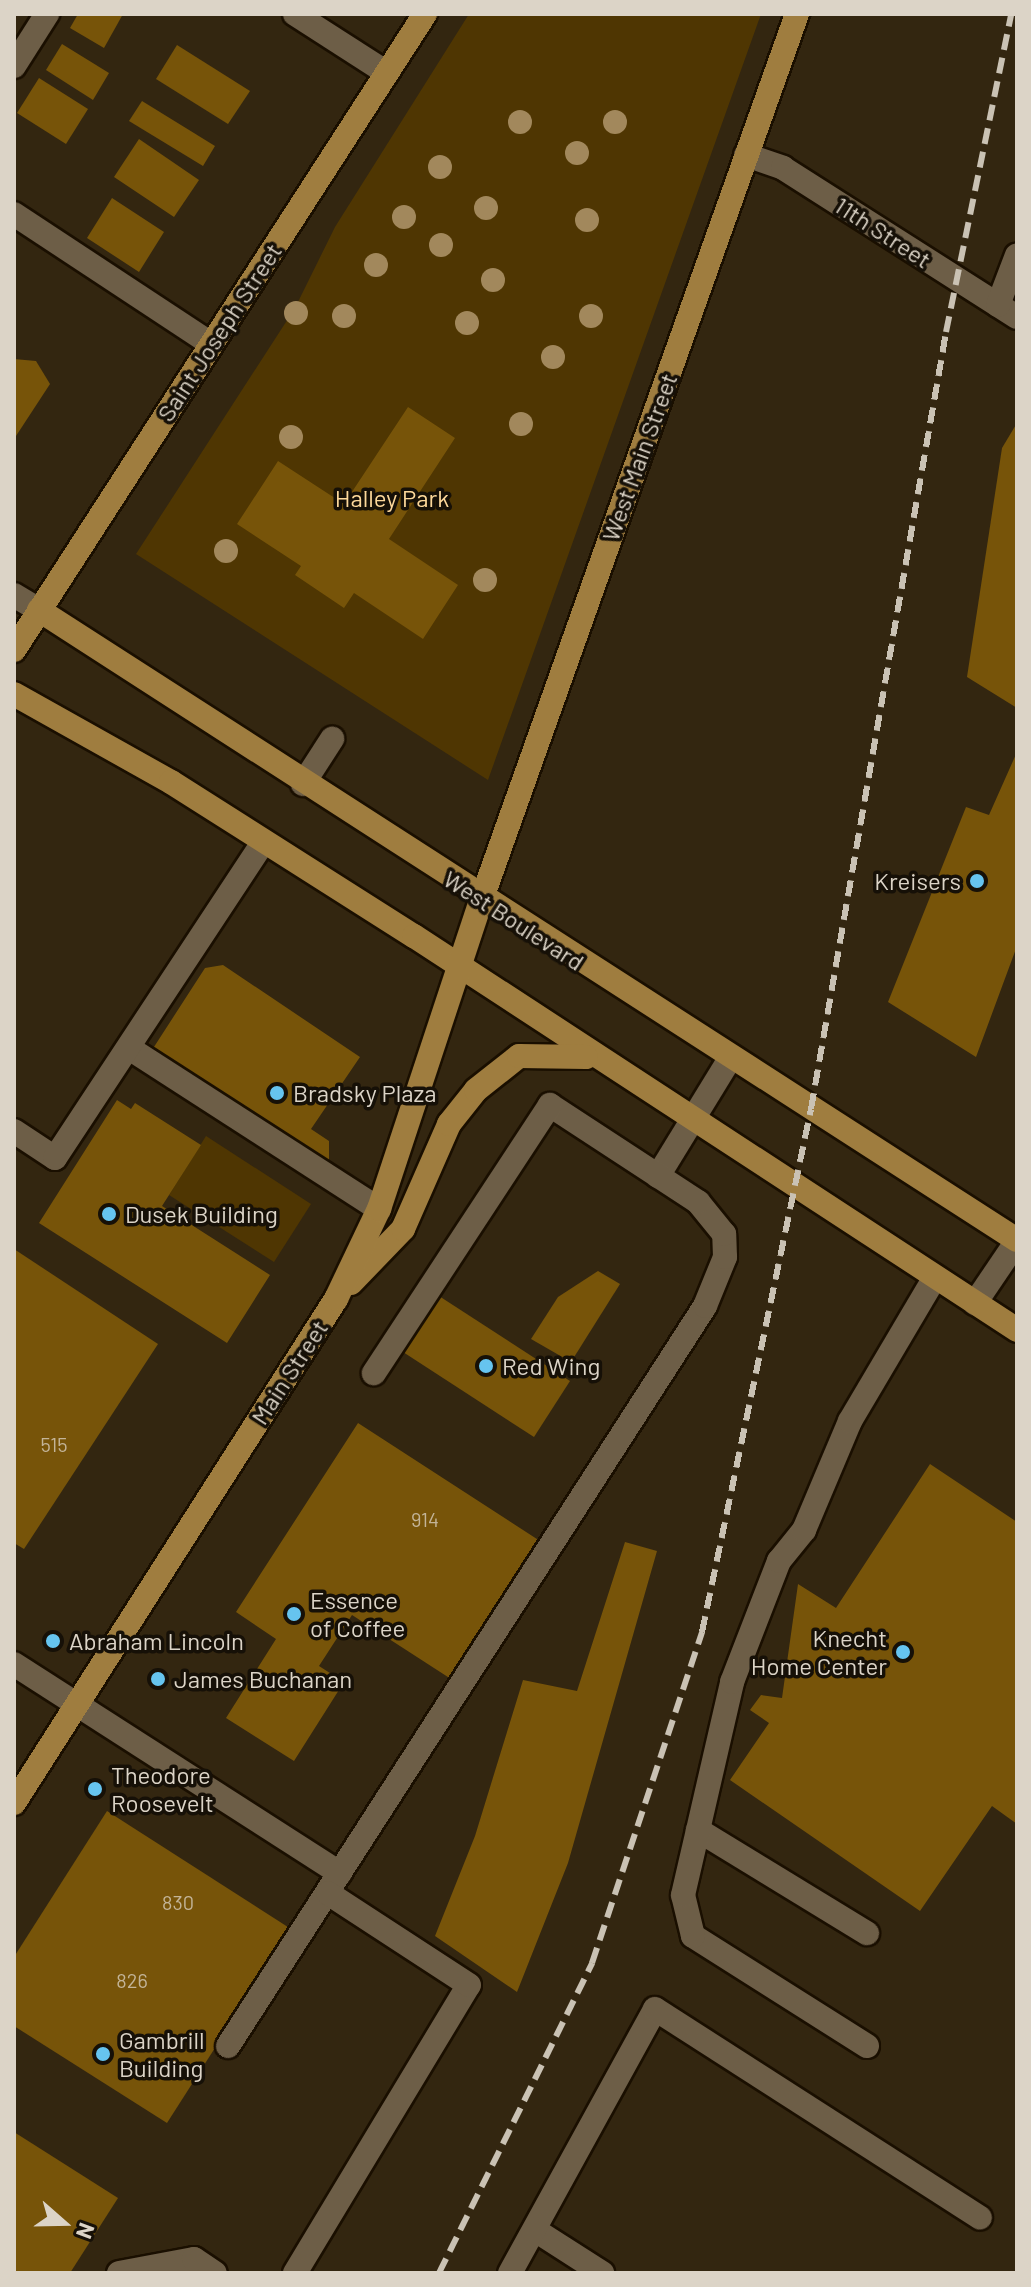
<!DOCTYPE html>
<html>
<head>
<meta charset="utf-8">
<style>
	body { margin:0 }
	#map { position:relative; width:1031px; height:2287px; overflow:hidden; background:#332610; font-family:Barlow,sans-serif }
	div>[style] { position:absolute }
	.green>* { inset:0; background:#4f3602 }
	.building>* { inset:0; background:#775409 }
	.roads { filter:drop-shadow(2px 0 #1a0f00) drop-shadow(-2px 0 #1a0f00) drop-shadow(0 2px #1a0f00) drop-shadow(0 -2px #1a0f00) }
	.minor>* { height:24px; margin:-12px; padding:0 12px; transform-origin:12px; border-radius:12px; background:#6d5e47 }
	.major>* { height:24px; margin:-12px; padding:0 12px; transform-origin:12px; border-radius:12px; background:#9f7d3f }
	.rail>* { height:6px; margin-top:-3px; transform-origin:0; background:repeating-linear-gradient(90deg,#cac2b4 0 16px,transparent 0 24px) }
	.trees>* { width:24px; height:24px; margin:-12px; border-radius:50%; background:#a2885c }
	.dots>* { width:22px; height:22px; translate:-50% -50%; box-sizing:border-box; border:4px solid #161007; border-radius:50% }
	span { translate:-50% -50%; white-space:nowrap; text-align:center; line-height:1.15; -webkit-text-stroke:7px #161007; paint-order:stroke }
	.number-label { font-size:20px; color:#c3b498 }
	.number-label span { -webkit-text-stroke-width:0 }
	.street-label { font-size:24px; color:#dcd4c7 }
	.park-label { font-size:24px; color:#fdd89a }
	.poi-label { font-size:24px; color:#dcd4c7 }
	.right { translate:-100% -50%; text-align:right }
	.left { translate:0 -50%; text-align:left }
	.frame { position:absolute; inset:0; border:16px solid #dcd4c7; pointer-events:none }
	.north { position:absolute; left:24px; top:2183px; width:80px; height:80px; -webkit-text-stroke:6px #161007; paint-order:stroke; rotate:110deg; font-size:22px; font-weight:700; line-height:32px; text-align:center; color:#dcd4c7 }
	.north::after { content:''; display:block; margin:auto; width:28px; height:36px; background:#dcd4c7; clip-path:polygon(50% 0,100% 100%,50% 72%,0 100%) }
</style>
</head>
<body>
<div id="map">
	<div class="green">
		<i style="clip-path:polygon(469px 14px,761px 14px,488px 780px,136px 554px,295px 308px,335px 227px)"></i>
		<i style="clip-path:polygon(206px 1136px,311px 1204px,274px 1262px,169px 1195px)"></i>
	</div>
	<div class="building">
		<i style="clip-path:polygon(78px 14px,123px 14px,104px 48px,70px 28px)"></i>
		<i style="clip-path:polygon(62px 44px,109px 73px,93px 100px,46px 70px)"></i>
		<i style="clip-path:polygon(177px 45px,250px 91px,228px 124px,156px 79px)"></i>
		<i style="clip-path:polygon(39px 78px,88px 109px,66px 144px,17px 113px)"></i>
		<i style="clip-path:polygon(142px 101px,215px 146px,203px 166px,129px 121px)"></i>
		<i style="clip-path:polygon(139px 139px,199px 180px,174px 217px,114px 177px)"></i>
		<i style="clip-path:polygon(112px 198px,164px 232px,139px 272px,87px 238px)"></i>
		<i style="clip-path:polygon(14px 359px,36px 361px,50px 384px,16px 436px)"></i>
		<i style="clip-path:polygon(408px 407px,455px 438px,389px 539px,458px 585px,423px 639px,354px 593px,344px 608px,295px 575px,301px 566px,237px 524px,278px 461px,344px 504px)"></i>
		<i style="clip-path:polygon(1017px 423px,1017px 708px,967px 677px,1002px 448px)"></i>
		<i style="clip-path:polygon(1017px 752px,1017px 946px,976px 1057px,888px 1002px,966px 807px,989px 815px)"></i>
		<i style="clip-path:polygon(223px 965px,360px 1057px,311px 1129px,329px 1141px,329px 1164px,152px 1050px,205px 968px)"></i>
		<i style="clip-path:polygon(117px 1100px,131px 1109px,135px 1103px,201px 1145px,162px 1206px,270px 1275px,227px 1343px,39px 1223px)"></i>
		<i style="clip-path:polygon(14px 1249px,158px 1344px,24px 1549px,14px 1543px)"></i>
		<i style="clip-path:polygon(598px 1271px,620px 1284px,571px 1362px,531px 1339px,558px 1297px)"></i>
		<i style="clip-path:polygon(439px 1296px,570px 1381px,534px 1437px,403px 1352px)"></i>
		<i style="clip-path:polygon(358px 1423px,540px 1541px,451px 1679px,352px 1615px,319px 1666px,344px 1682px,294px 1761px,226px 1718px,276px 1639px,236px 1612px)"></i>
		<i style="clip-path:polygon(930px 1464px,1017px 1522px,1017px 1824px,992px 1806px,920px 1911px,730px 1780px,769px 1723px,750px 1710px,761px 1695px,782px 1698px,798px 1584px,836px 1608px)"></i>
		<i style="clip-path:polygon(625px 1542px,657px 1551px,568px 1863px,517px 1992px,435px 1936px,475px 1836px,523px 1680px,577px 1691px)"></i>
		<i style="clip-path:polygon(107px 1811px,291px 1929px,167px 2123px,14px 2026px,14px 1957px)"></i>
		<i style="clip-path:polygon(14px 2132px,118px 2198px,70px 2273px,14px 2273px)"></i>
	</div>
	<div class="roads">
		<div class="minor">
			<i style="left:295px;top:14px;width:109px;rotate:32.7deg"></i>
			<i style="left:14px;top:66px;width:62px;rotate:-57.6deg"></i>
			<i style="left:746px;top:155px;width:39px;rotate:19deg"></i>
			<i style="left:783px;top:168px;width:277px;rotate:32.5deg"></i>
			<i style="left:14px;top:214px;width:236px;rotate:33.4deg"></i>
			<i style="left:998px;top:305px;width:53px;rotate:-69.2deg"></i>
			<i style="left:14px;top:595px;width:29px;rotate:31deg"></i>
			<i style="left:303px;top:784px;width:54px;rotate:-57.2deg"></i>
			<i style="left:129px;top:1048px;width:297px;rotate:32.8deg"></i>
			<i style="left:14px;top:1131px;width:49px;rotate:33.4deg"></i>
			<i style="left:55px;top:1158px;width:376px;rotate:-56.6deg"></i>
			<i style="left:658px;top:1176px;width:140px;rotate:-58.5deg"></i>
			<i style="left:975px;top:1303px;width:75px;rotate:-55.9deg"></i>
			<i style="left:14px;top:1664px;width:387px;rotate:32.7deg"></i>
			<i style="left:698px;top:1830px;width:198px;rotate:31.4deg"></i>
			<i style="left:228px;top:2046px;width:880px;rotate:-57.19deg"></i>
			<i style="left:705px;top:1306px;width:53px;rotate:-67.8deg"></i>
			<i style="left:725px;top:1257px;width:23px;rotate:-92deg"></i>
			<i style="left:724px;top:1234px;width:41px;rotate:-129.1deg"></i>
			<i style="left:698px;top:1202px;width:177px;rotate:-146.8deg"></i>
			<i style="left:550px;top:1105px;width:321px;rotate:123.3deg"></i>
			<i style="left:867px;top:2046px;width:206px;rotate:-147.7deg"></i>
			<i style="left:693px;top:1936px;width:42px;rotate:-103.7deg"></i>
			<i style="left:683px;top:1895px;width:219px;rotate:-77deg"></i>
			<i style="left:732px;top:1682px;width:130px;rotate:-68.8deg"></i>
			<i style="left:779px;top:1561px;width:40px;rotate:-51deg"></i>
			<i style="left:804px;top:1530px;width:118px;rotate:-67.1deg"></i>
			<i style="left:850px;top:1421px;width:167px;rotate:-59.4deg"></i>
			<i style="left:535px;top:2230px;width:80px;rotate:32.7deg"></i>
			<i style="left:119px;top:2273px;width:76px;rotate:-10.6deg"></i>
			<i style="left:194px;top:2259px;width:25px;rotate:34deg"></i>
			<i style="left:295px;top:2273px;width:336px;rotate:-58.9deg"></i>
			<i style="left:469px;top:1985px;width:168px;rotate:-146.9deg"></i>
			<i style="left:510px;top:2273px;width:301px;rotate:-61.2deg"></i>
			<i style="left:655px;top:2009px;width:386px;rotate:32.7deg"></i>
		</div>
		<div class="major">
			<i style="left:39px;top:610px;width:1163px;rotate:32.79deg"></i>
			<i style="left:14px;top:650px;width:757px;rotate:-57.13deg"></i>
			<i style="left:14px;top:694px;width:180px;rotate:29.3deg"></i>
			<i style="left:171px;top:782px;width:288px;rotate:32.4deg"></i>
			<i style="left:414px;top:936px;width:720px;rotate:33.16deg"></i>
			<i style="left:351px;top:1283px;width:75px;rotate:-46.1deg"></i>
			<i style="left:403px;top:1229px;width:115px;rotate:-66.3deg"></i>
			<i style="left:449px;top:1124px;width:43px;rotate:-51.5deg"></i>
			<i style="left:476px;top:1090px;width:55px;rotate:-38.3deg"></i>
			<i style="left:519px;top:1056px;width:67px;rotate:0.9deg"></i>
			<i style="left:14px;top:1803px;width:598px;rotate:-57.43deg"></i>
			<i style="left:336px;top:1299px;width:100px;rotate:-64.5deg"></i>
			<i style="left:379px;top:1209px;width:324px;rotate:-71.7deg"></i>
			<i style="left:481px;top:901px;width:942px;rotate:-70.39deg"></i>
		</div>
	</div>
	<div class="rail">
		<i style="left:439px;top:2273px;width:346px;rotate:-63.7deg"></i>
		<i style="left:592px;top:1963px;width:349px;rotate:-71.6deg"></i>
		<i style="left:702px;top:1632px;width:534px;rotate:-78.23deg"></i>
		<i style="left:811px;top:1109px;width:789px;rotate:-80.14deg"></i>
		<i style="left:946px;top:332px;width:325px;rotate:-78.4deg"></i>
	</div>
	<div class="trees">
		<i style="left:520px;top:122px"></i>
		<i style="left:615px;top:122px"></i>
		<i style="left:577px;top:153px"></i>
		<i style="left:440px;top:167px"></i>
		<i style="left:486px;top:208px"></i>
		<i style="left:404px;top:217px"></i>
		<i style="left:587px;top:220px"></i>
		<i style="left:441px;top:245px"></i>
		<i style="left:376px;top:265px"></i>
		<i style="left:493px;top:280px"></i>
		<i style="left:296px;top:313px"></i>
		<i style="left:344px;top:316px"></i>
		<i style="left:591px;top:316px"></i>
		<i style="left:467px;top:323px"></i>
		<i style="left:553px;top:357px"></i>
		<i style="left:521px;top:424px"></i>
		<i style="left:291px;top:437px"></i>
		<i style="left:226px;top:551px"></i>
		<i style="left:485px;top:580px"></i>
	</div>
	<div class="dots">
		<i style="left:977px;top:881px;background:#66c4ef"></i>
		<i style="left:277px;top:1093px;background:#66c4ef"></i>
		<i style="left:109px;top:1214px;background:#66c4ef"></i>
		<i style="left:486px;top:1366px;background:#66c4ef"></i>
		<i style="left:294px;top:1614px;background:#66c4ef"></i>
		<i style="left:53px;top:1641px;background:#66c4ef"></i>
		<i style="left:903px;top:1652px;background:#66c4ef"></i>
		<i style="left:158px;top:1679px;background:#66c4ef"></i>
		<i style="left:95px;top:1789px;background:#66c4ef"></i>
		<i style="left:103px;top:2054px;background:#66c4ef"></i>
	</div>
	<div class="number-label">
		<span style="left:54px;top:1444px">515</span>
		<span style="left:425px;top:1519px">914</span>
		<span style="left:178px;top:1902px">830</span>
		<span style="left:132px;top:1980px">826</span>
	</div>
	<div class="street-label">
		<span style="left:883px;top:232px;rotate:33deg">11th Street</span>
		<span style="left:219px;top:332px;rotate:-57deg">Saint Joseph Street</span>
		<span style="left:639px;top:457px;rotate:-70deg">West Main Street</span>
		<span style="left:514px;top:920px;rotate:33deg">West Boulevard</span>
		<span style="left:289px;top:1372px;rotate:-57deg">Main Street</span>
	</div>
	<div class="park-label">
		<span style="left:392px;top:498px">Halley Park</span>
	</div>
	<div class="poi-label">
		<span class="right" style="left:961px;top:881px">Kreisers</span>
		<span class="left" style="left:293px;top:1093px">Bradsky Plaza</span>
		<span class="left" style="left:125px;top:1214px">Dusek Building</span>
		<span class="left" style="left:502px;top:1366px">Red Wing</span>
		<span class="left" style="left:310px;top:1614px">Essence<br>of Coffee</span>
		<span class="right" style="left:887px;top:1652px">Knecht<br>Home Center</span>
		<span class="left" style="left:69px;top:1641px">Abraham Lincoln</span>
		<span class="left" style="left:174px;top:1679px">James Buchanan</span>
		<span class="left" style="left:111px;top:1789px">Theodore<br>Roosevelt</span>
		<span class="left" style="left:119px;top:2054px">Gambrill<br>Building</span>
	</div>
	<div class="frame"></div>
	<div class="north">N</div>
</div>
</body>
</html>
